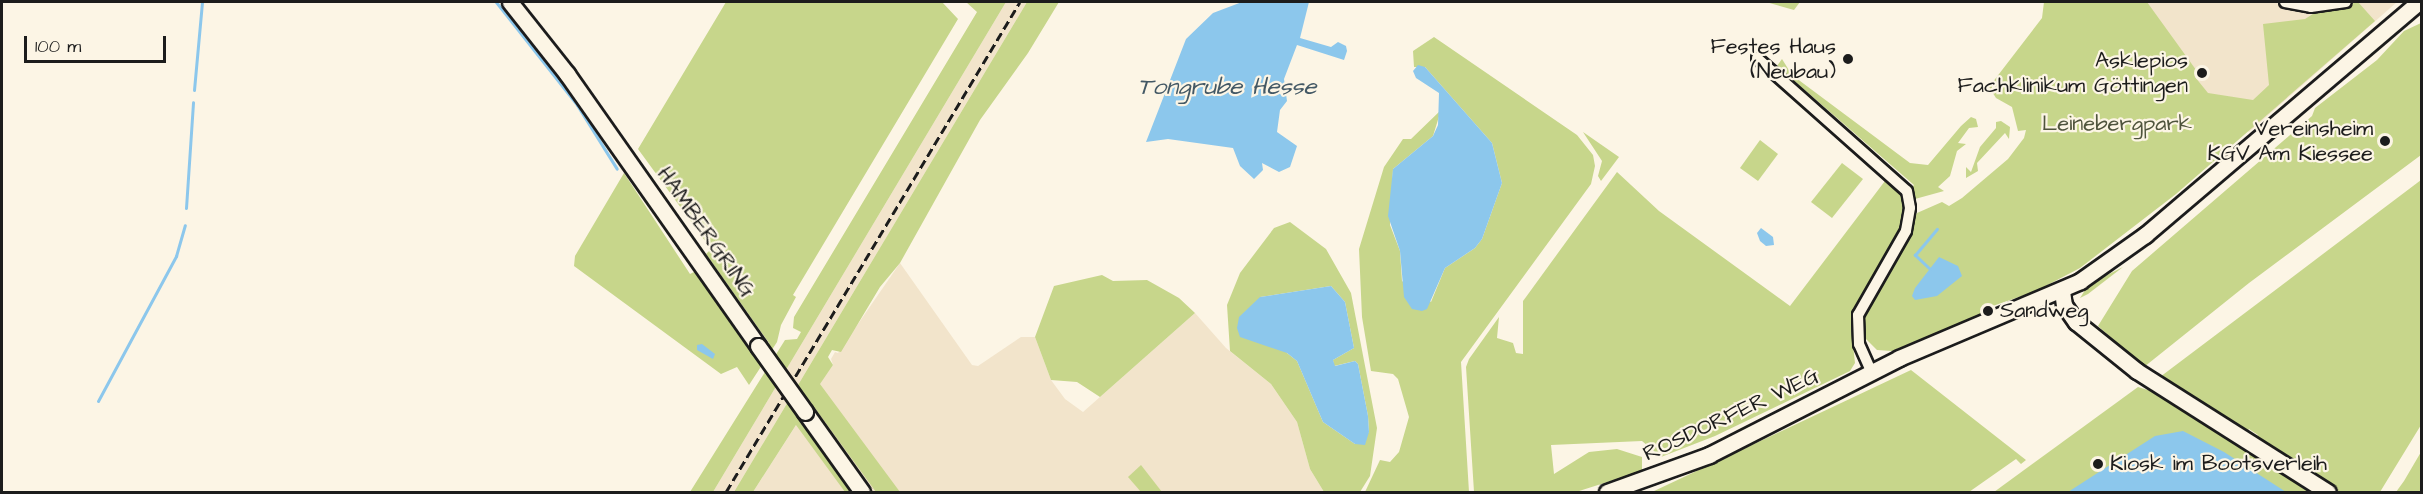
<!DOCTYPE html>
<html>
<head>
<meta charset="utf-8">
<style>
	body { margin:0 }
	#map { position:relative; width:2423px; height:494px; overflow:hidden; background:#fcf5e5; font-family:"Architects Daughter",sans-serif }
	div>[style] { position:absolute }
	.built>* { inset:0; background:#f2e4cb }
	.green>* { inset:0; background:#c7d68b }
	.water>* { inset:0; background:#8cc7ec }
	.stream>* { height:3px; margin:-1.5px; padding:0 1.5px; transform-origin:1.5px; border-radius:1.5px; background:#8cc7ec }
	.roads { filter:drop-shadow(2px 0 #1c1c1c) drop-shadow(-2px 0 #1c1c1c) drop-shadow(0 2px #1c1c1c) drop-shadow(0 -2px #1c1c1c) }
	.street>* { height:10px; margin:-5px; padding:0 5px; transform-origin:5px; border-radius:5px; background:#fcf5e5 }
	.secondary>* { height:15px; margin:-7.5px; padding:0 7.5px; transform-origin:7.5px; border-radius:7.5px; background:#fcf5e5 }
	.rail>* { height:3px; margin-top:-1.5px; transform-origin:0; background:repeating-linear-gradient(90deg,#1c1c1c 0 9px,transparent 0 13.5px) }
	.bridges { filter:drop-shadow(2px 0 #1c1c1c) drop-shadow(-2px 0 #1c1c1c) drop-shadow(0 2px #1c1c1c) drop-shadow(0 -2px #1c1c1c) }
	.secondary-bridge>* { height:15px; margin:-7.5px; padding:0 7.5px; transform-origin:7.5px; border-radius:7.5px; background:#fcf5e5 }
	.dots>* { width:16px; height:16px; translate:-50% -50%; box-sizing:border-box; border:3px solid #fcf5e5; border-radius:50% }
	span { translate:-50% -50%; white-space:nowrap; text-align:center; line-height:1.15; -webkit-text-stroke:4.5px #fcf5e5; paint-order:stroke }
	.poi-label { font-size:22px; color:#1c1c1c }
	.right { translate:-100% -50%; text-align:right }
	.left { translate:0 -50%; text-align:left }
	.park-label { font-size:22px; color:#4f543d }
	.street-label { font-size:22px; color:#1c1c1c }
	.water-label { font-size:24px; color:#435865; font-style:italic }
	.frame { position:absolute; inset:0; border:3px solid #1c1c1c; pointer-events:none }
	.scale { position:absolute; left:24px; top:36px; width:142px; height:27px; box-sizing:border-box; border:3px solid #1c1c1c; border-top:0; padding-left:8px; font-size:18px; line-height:21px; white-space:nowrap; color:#1c1c1c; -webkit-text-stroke:4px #fcf5e5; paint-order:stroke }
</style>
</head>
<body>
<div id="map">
	<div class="built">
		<i style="clip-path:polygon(1006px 2px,1027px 2px,734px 492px,713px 492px)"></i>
		<i style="clip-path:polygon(2057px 2px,2397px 2px,2249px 132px)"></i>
		<i style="clip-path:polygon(900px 263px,972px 365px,978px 366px,1021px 337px,1035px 337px,1051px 380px,1065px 399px,1083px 412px,1195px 313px,1226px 348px,1271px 384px,1297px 422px,1310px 469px,1324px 492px,753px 492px,800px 419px,797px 415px,833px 365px,831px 359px,835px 352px,838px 353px)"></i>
	</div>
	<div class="green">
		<i style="clip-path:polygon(726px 2px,942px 2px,958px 19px,793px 295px,796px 297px,781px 325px,777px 342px,749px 385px,737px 367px,721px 374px,574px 266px,575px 256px,624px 173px,690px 274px,698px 270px,758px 358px,769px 343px,706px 254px,711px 249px,638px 149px)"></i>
		<i style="clip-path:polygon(966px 2px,1006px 2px,713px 492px,690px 492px,785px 340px,797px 339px,801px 332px,793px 328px,794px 317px,977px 12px)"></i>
		<i style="clip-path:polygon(1027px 2px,1059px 2px,1028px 53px,980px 120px,900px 263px,880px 287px,841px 352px,832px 350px,828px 357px,833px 365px,820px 384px,900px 492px,876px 492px,809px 400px,798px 415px,852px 492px,845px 492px,796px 425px,753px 492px,734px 492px)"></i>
		<i style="clip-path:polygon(1766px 2px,1800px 2px,1794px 10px)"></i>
		<i style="clip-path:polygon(2044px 2px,2147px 2px,2199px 74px,2195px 77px,2208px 93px,2253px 100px,2269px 85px,2263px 24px,2305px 19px,2316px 12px,2358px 2px,2375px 21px,2176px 194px,2080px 268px,2036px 291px,1984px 309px,1986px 313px,1892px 351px,1877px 350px,1865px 338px,1865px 312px,1917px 213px,1942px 202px,1949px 206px,1962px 198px,2008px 159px,2024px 138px,2026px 130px,2018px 131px,2012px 107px,1996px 98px,1989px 87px,2042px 18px)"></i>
		<i style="clip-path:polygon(2406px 2px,2408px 2px,2260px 127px)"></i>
		<i style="clip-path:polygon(2421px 7px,2421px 10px,2153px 241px,2205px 193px)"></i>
		<i style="clip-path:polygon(2421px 23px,2421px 155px,2249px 283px,2144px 367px,2098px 326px,2132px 271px,2312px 116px,2315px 108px,2377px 60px,2404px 31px)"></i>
		<i style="clip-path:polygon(1434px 37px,1577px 135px,1593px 155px,1595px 166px,1591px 184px,1461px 362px,1469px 492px,1365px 492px,1380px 460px,1390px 462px,1399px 452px,1409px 417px,1398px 379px,1393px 374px,1371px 371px,1362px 317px,1359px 249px,1384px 167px,1403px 139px,1411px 139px,1441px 110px,1433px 136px,1393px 169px,1390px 225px,1400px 251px,1402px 281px,1431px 302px,1445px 268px,1475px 248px,1482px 239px,1502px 183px,1492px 143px,1425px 67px,1414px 67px,1413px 51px)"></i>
		<i style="clip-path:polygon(1782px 59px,1792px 75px,1910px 163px,1928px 165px,1961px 126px,1971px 117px,1976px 119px,1978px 127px,1969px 128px,1958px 143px,1966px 144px,1957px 151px,1950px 176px,1938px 187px,1944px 191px,1915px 199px,1910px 190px,1914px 185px,1777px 66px)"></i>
		<i style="clip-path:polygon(2001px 121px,2010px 127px,2009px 139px,2005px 133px,1977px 163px,1978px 171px,1966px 178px,1966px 167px,1971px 172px,1980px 147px,1996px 128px,1996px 122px)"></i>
		<i style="clip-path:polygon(1583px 132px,1619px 157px,1601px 181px,1598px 176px,1602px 161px)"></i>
		<i style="clip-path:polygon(1760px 140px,1778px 154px,1758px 181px,1740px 168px)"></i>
		<i style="clip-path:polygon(1842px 163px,1863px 179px,1832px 218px,1811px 202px)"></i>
		<i style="clip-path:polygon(1617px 172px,1659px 211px,1790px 306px,1888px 177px,1901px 194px,1905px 218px,1853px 310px,1851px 327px,1855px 363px,1850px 371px,1715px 436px,1661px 457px,1642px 441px,1551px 445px,1554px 474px,1589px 452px,1617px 449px,1642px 457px,1642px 471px,1576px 492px,1474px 492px,1466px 367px,1469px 359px,1499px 317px,1497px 338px,1513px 343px,1516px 353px,1523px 354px,1523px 301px)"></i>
		<i style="clip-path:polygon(2421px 180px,2421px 425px,2380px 492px,2338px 492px,2254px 441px,2258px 435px,2249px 429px,2244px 436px,2156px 380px)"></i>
		<i style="clip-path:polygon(evenodd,1290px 222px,1326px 249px,1351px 293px,1377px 428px,1370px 476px,1360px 492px,1324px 492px,1310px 469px,1297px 422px,1271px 384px,1230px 351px,1227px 305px,1240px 273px,1274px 228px,1290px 222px,1331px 286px,1345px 302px,1354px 348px,1333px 360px,1334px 366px,1355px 361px,1358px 364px,1368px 416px,1369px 432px,1355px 444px,1323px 422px,1297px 361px,1287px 353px,1260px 297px,1331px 286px)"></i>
		<i style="clip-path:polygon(2123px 267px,2088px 294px,2080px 298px,2089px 284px)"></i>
		<i style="clip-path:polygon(1102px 275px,1113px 281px,1147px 280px,1179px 298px,1195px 313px,1100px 397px,1077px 382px,1051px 380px,1035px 337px,1054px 286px)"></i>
		<i style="clip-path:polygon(1911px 370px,2026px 460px,2021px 464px,2016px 459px,1969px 492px,1652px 492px)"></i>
		<i style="clip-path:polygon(2138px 387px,2161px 394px,2320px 492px,1994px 492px)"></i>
		<i style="clip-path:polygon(2421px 452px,2421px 492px,2396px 492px,2404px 481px)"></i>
		<i style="clip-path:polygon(1141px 465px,1162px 492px,1141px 492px,1128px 477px)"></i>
	</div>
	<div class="water">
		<i style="clip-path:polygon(1242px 2px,1309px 2px,1300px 38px,1331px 47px,1338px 42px,1346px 46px,1347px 51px,1344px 60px,1297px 45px,1284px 79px,1287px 101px,1280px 110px,1277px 132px,1297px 146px,1290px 167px,1279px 172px,1262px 163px,1263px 170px,1254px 179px,1240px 166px,1233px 148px,1168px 139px,1146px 142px,1186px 39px,1213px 13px)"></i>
		<i style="clip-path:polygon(1418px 65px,1425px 67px,1492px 143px,1502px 183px,1482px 239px,1475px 248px,1445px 268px,1427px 309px,1422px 311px,1412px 309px,1404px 297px,1400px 251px,1388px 216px,1393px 169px,1433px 136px,1438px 125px,1439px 93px,1416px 78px,1413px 71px)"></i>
		<i style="clip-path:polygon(1761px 228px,1773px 237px,1774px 245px,1766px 246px,1760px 241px,1757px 233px)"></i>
		<i style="clip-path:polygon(1939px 257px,1958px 266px,1962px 276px,1937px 296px,1915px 300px,1912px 296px,1915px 288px)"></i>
		<i style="clip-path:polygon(1331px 286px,1345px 302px,1354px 348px,1333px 360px,1335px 366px,1355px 361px,1358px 364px,1368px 416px,1369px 432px,1365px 445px,1355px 444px,1323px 422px,1297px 361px,1287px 353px,1240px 337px,1237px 328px,1239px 317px,1260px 297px)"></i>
		<i style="clip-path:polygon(702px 344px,715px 354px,713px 359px,697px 350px,697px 345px)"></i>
		<i style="clip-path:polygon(2183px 431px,2224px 452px,2286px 492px,2068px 492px,2155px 436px)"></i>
	</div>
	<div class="stream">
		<i style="left:496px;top:2px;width:131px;rotate:51.8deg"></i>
		<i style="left:577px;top:105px;width:75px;rotate:58deg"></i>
		<i style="left:194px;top:90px;width:88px;rotate:-84.8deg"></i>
		<i style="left:186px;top:208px;width:106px;rotate:-86.2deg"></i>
		<i style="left:1930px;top:269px;width:21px;rotate:-137deg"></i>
		<i style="left:1915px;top:255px;width:34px;rotate:-50deg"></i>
		<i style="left:98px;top:401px;width:165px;rotate:-61.7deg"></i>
		<i style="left:176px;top:256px;width:32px;rotate:-74deg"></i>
	</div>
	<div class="roads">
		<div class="street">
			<i style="left:2285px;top:2px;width:26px;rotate:11deg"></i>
			<i style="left:2311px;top:7px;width:35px;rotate:-8deg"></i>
			<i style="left:1757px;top:58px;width:200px;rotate:41.6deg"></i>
			<i style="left:1907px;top:191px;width:17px;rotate:80deg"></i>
			<i style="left:1910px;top:208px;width:23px;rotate:100deg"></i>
			<i style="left:1906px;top:231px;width:97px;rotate:119.7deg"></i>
			<i style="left:1858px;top:315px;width:29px;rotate:88deg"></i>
			<i style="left:1859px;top:344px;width:32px;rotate:66deg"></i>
		</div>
		<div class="secondary">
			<i style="left:510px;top:2px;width:92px;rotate:51.6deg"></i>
			<i style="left:567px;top:74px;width:332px;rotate:54.9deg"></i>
			<i style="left:2062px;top:291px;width:14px;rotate:82deg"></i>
			<i style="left:2064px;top:305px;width:21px;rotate:55deg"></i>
			<i style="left:2076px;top:322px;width:78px;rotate:38.8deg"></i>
			<i style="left:2137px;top:371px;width:226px;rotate:32.4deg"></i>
			<i style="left:805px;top:412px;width:98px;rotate:54.5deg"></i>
			<i style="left:1607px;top:492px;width:109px;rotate:-19.9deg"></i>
			<i style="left:1709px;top:455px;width:213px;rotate:-27deg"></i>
			<i style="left:1899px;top:358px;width:197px;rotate:-23deg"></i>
			<i style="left:2080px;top:281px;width:80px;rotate:-35.3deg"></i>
			<i style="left:2145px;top:235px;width:360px;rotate:-40.4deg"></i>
		</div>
	</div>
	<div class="rail">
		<i style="left:726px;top:492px;width:571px;rotate:-59.04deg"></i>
	</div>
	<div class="bridges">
		<div class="secondary-bridge">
			<i style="left:758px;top:346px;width:81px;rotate:54.5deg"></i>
		</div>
	</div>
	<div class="dots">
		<i style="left:1848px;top:59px;background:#1c1c1c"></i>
		<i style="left:2202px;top:73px;background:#1c1c1c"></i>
		<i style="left:2385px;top:141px;background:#1c1c1c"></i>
		<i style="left:1988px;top:311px;background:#1c1c1c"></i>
		<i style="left:2098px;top:464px;background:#1c1c1c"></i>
	</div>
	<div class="poi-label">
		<span class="right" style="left:1836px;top:59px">Festes Haus<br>(Neubau)</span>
		<span class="right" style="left:2188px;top:73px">Asklepios<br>Fachklinikum Göttingen</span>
		<span class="right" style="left:2373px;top:141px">Vereinsheim<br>KGV Am Kiessee</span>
		<span class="left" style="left:2000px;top:311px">Sandweg</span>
		<span class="left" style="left:2110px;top:464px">Kiosk im Bootsverleih</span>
	</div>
	<div class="park-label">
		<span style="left:2117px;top:124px">Leinebergpark</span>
	</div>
	<div class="street-label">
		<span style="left:706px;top:232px;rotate:55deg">HAMBERGRING</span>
		<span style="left:1731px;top:415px;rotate:-25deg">ROSDORFER WEG</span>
	</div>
	<div class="water-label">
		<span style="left:1227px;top:88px">Tongrube Hesse</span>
	</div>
	<div class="frame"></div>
	<div class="scale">100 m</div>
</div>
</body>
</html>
